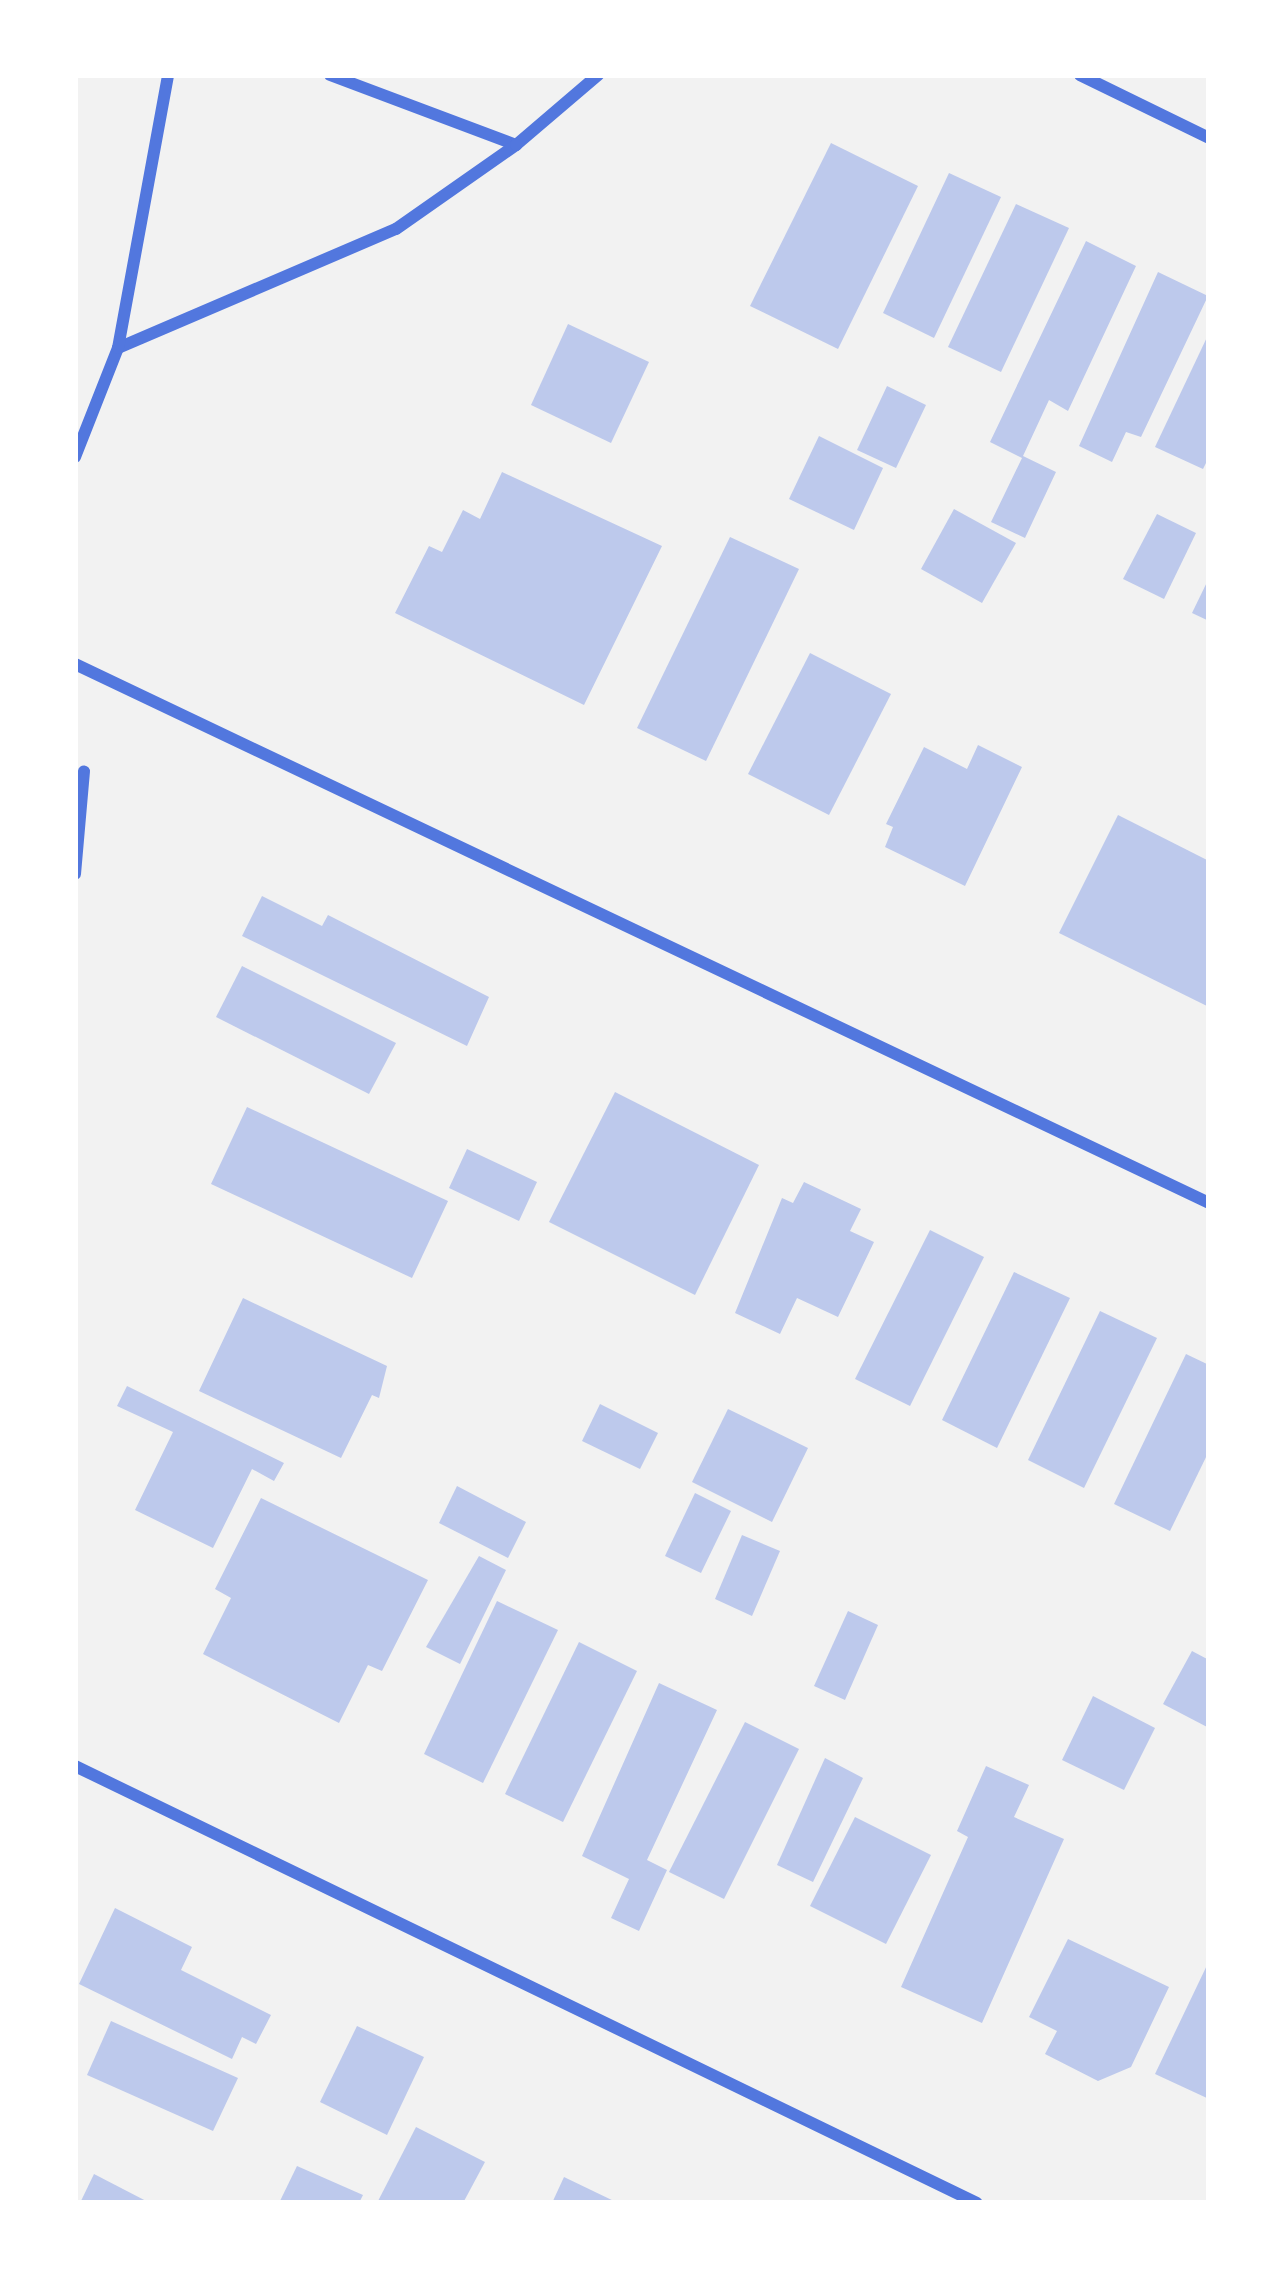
<!DOCTYPE html>
<html>
<head>
<meta charset="utf-8">
<style>
	body { margin:0 }
	#map { position:relative; width:1284px; height:2278px; overflow:hidden; background:#f2f2f2; font-family:"Source Serif 4",serif }
	div>[style] { position:absolute }
	.building>* { inset:0; background:#bdc9ec }
	.minor>* { height:12px; margin:-6px; padding:0 6px; transform-origin:6px; border-radius:6px; background:#5277de }
	span { translate:-50% -50%; white-space:nowrap; text-align:center; line-height:1.15; -webkit-text-stroke:12px #fff; paint-order:stroke }
	.frame { position:absolute; inset:0; border:78px solid #fff; pointer-events:none }
</style>
</head>
<body>
<div id="map">
	<div class="building">
		<i style="clip-path:polygon(831px 143px,918px 186px,838px 349px,750px 306px)"></i>
		<i style="clip-path:polygon(949px 173px,1001px 197px,934px 338px,883px 313px)"></i>
		<i style="clip-path:polygon(1016px 204px,1069px 228px,1001px 372px,948px 347px)"></i>
		<i style="clip-path:polygon(1086px 241px,1136px 266px,1068px 411px,1049px 400px,1023px 456px,1056px 472px,1025px 538px,991px 522px,1022px 458px,990px 442px)"></i>
		<i style="clip-path:polygon(1158px 272px,1208px 296px,1141px 437px,1126px 432px,1112px 462px,1079px 446px)"></i>
		<i style="clip-path:polygon(568px 324px,649px 362px,611px 443px,531px 405px)"></i>
		<i style="clip-path:polygon(1209px 333px,1209px 457px,1203px 469px,1155px 447px)"></i>
		<i style="clip-path:polygon(887px 386px,926px 405px,896px 468px,857px 450px)"></i>
		<i style="clip-path:polygon(819px 436px,883px 468px,854px 530px,789px 499px)"></i>
		<i style="clip-path:polygon(502px 472px,662px 546px,584px 705px,395px 613px,429px 546px,442px 552px,463px 510px,480px 519px)"></i>
		<i style="clip-path:polygon(954px 509px,1016px 543px,982px 603px,921px 569px)"></i>
		<i style="clip-path:polygon(1157px 514px,1196px 533px,1164px 599px,1123px 579px)"></i>
		<i style="clip-path:polygon(730px 537px,799px 569px,706px 761px,637px 728px)"></i>
		<i style="clip-path:polygon(1209px 578px,1209px 621px,1192px 613px)"></i>
		<i style="clip-path:polygon(810px 653px,891px 694px,829px 815px,748px 774px)"></i>
		<i style="clip-path:polygon(978px 745px,1022px 767px,965px 886px,885px 847px,893px 827px,886px 824px,924px 747px,967px 769px)"></i>
		<i style="clip-path:polygon(1118px 815px,1209px 861px,1209px 1007px,1059px 933px)"></i>
		<i style="clip-path:polygon(262px 896px,322px 926px,328px 915px,489px 997px,467px 1046px,242px 936px)"></i>
		<i style="clip-path:polygon(242px 966px,396px 1043px,369px 1094px,216px 1017px)"></i>
		<i style="clip-path:polygon(615px 1092px,759px 1165px,695px 1295px,549px 1222px)"></i>
		<i style="clip-path:polygon(247px 1107px,448px 1201px,412px 1278px,211px 1184px)"></i>
		<i style="clip-path:polygon(467px 1149px,537px 1182px,519px 1221px,449px 1188px)"></i>
		<i style="clip-path:polygon(804px 1182px,861px 1209px,850px 1231px,874px 1242px,838px 1317px,797px 1298px,780px 1334px,735px 1313px,782px 1198px,793px 1203px)"></i>
		<i style="clip-path:polygon(930px 1230px,984px 1257px,910px 1406px,855px 1379px)"></i>
		<i style="clip-path:polygon(1014px 1272px,1070px 1298px,997px 1448px,942px 1420px)"></i>
		<i style="clip-path:polygon(243px 1298px,387px 1366px,379px 1398px,372px 1395px,341px 1458px,199px 1391px)"></i>
		<i style="clip-path:polygon(1100px 1311px,1157px 1338px,1084px 1488px,1028px 1460px)"></i>
		<i style="clip-path:polygon(1186px 1354px,1209px 1365px,1209px 1451px,1170px 1531px,1114px 1504px)"></i>
		<i style="clip-path:polygon(127px 1386px,284px 1463px,274px 1481px,252px 1469px,213px 1548px,135px 1510px,173px 1432px,117px 1406px)"></i>
		<i style="clip-path:polygon(600px 1404px,658px 1433px,640px 1469px,582px 1441px)"></i>
		<i style="clip-path:polygon(728px 1409px,808px 1448px,772px 1522px,692px 1482px)"></i>
		<i style="clip-path:polygon(457px 1486px,526px 1522px,508px 1558px,439px 1523px)"></i>
		<i style="clip-path:polygon(695px 1493px,731px 1511px,701px 1573px,665px 1556px)"></i>
		<i style="clip-path:polygon(261px 1498px,428px 1580px,382px 1671px,368px 1665px,339px 1723px,203px 1654px,231px 1598px,215px 1589px)"></i>
		<i style="clip-path:polygon(742px 1535px,780px 1551px,752px 1616px,715px 1599px)"></i>
		<i style="clip-path:polygon(479px 1556px,506px 1570px,460px 1664px,426px 1647px)"></i>
		<i style="clip-path:polygon(497px 1601px,558px 1630px,483px 1783px,424px 1754px)"></i>
		<i style="clip-path:polygon(848px 1611px,878px 1625px,845px 1700px,814px 1686px)"></i>
		<i style="clip-path:polygon(579px 1642px,637px 1671px,563px 1822px,505px 1794px)"></i>
		<i style="clip-path:polygon(1192px 1651px,1209px 1660px,1209px 1728px,1163px 1704px)"></i>
		<i style="clip-path:polygon(659px 1683px,717px 1710px,647px 1860px,667px 1870px,639px 1931px,611px 1918px,629px 1879px,582px 1856px)"></i>
		<i style="clip-path:polygon(1093px 1696px,1155px 1728px,1124px 1790px,1062px 1760px)"></i>
		<i style="clip-path:polygon(745px 1722px,799px 1749px,724px 1899px,669px 1872px)"></i>
		<i style="clip-path:polygon(825px 1758px,863px 1778px,813px 1882px,777px 1865px)"></i>
		<i style="clip-path:polygon(986px 1766px,1029px 1785px,1014px 1817px,1064px 1839px,982px 2023px,901px 1987px,968px 1837px,957px 1831px)"></i>
		<i style="clip-path:polygon(855px 1817px,931px 1855px,886px 1944px,810px 1906px)"></i>
		<i style="clip-path:polygon(115px 1908px,192px 1947px,181px 1970px,271px 2015px,256px 2044px,242px 2037px,232px 2059px,79px 1984px)"></i>
		<i style="clip-path:polygon(1068px 1939px,1169px 1987px,1131px 2067px,1098px 2081px,1045px 2054px,1057px 2031px,1029px 2017px)"></i>
		<i style="clip-path:polygon(1209px 1961px,1209px 2099px,1155px 2074px)"></i>
		<i style="clip-path:polygon(111px 2021px,238px 2078px,213px 2131px,87px 2075px)"></i>
		<i style="clip-path:polygon(357px 2026px,424px 2057px,387px 2135px,320px 2102px)"></i>
		<i style="clip-path:polygon(416px 2127px,485px 2162px,463px 2203px,377px 2203px)"></i>
		<i style="clip-path:polygon(297px 2166px,363px 2195px,359px 2203px,279px 2203px)"></i>
		<i style="clip-path:polygon(94px 2174px,150px 2203px,80px 2203px)"></i>
		<i style="clip-path:polygon(564px 2177px,618px 2203px,552px 2203px)"></i>
	</div>
	<div class="minor">
		<i style="left:330px;top:75px;width:199px;rotate:20.6deg"></i>
		<i style="left:1080px;top:75px;width:144px;rotate:26deg"></i>
		<i style="left:118px;top:348px;width:302px;rotate:-23.2deg"></i>
		<i style="left:396px;top:229px;width:146px;rotate:-35deg"></i>
		<i style="left:516px;top:145px;width:108px;rotate:-40.5deg"></i>
		<i style="left:75px;top:457px;width:117px;rotate:-68.5deg"></i>
		<i style="left:118px;top:348px;width:278px;rotate:-79.6deg"></i>
		<i style="left:75px;top:664px;width:1256px;rotate:25.42deg"></i>
		<i style="left:75px;top:874px;width:103px;rotate:-85deg"></i>
		<i style="left:75px;top:1766px;width:1002px;rotate:25.85deg"></i>
	</div>
	<div class="frame"></div>
</div>
</body>
</html>
